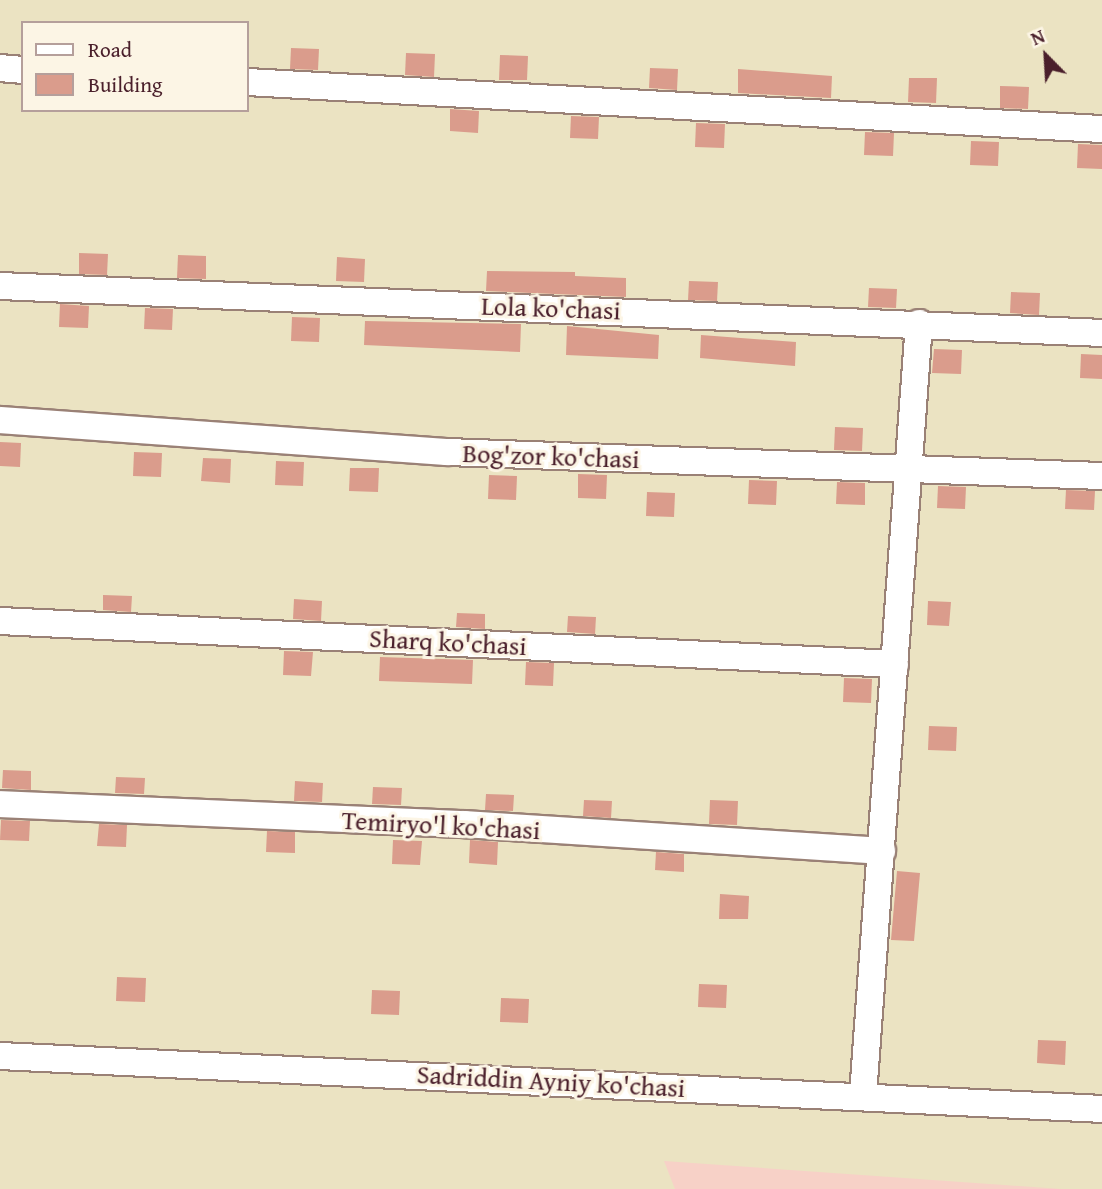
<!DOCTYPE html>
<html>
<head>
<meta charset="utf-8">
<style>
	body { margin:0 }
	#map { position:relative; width:1102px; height:1189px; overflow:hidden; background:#ebe3c2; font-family:"Gentium Book Plus",serif }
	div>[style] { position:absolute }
	.built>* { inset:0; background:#f7d1c7 }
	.building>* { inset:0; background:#da9c8c }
	.roads { filter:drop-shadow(2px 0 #9a8176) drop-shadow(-2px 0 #9a8176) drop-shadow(0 2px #9a8176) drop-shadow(0 -2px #9a8176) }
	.minor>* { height:26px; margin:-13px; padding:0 13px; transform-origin:13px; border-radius:13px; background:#fff }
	span { translate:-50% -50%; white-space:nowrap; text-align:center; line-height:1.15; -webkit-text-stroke:6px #fcf5e5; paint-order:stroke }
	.street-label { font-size:26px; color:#4a1f2b }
	.legend { position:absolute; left:21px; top:21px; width:228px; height:91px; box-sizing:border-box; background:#fcf5e5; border:2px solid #b59f9b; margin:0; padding:9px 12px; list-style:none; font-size:21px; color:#4a1f2b }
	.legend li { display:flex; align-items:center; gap:14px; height:35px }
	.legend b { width:35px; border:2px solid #b59f9b }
	.north { position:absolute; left:1011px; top:21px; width:70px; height:70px; -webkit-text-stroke:5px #fcf5e5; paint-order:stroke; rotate:336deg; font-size:19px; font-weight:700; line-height:28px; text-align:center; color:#4a1f2b }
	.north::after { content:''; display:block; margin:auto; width:24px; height:32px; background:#4a1f2b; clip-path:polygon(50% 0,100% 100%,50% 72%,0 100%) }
</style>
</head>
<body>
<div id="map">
	<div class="built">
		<i style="clip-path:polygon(664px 1161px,1061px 1189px,675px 1189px)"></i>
	</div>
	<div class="building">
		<i style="clip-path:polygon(291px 48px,319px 49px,318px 70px,290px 69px)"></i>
		<i style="clip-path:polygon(406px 53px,435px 54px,434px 77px,405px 75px)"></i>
		<i style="clip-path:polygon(500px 55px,528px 56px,527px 80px,499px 80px)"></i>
		<i style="clip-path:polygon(650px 68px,678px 69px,677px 90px,649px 88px)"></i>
		<i style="clip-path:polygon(738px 69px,832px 76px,831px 98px,738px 93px)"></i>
		<i style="clip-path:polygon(909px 78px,937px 78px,936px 103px,908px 102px)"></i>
		<i style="clip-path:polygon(1000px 86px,1029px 87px,1028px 109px,1000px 108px)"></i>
		<i style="clip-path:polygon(450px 109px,479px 111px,478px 133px,450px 131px)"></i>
		<i style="clip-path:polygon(571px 116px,599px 117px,598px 139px,570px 138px)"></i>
		<i style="clip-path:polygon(696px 123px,725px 124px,724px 148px,695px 147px)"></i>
		<i style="clip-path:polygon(865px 132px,894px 133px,893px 156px,864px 155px)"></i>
		<i style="clip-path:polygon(971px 141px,999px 142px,998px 166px,970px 165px)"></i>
		<i style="clip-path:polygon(1078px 144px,1102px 145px,1102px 169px,1077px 168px)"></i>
		<i style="clip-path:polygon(79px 253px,108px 254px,107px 275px,79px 274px)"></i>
		<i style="clip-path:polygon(178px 255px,206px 256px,206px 279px,177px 278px)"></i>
		<i style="clip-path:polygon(337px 257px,365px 259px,364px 282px,336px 281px)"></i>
		<i style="clip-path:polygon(487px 271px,575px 272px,575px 276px,626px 278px,626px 297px,486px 291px)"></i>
		<i style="clip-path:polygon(689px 281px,718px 282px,717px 301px,688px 300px)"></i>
		<i style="clip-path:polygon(869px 288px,897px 289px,896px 308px,868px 307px)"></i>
		<i style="clip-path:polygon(1011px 292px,1040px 293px,1039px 315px,1010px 313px)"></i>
		<i style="clip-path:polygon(60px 304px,89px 306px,88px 328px,59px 327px)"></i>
		<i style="clip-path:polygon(145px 308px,173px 309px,172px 330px,144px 329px)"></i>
		<i style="clip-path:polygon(292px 317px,320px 318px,319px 342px,291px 341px)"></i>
		<i style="clip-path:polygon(365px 321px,521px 324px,520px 352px,364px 345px)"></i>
		<i style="clip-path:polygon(567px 326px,659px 335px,658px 359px,566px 355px)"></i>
		<i style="clip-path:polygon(701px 335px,796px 342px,795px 366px,700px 358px)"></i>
		<i style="clip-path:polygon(934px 349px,962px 350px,961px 374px,932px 373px)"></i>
		<i style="clip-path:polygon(1081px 354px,1102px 355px,1102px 379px,1080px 378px)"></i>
		<i style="clip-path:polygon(835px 427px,863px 428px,862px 451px,834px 450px)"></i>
		<i style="clip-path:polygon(0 442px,21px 443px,20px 467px,0 466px)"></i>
		<i style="clip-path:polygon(134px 452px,162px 453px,161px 477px,133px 476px)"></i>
		<i style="clip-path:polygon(203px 458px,231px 459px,230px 483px,201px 481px)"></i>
		<i style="clip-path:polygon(276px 461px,304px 462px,303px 486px,275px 485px)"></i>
		<i style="clip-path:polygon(350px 468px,379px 468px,378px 492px,349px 491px)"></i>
		<i style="clip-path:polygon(578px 474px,607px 475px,606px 499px,578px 498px)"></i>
		<i style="clip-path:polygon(489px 475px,517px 476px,516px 500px,488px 499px)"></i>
		<i style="clip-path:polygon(749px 480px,777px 481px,776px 505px,748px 504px)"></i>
		<i style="clip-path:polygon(837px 482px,865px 483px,865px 505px,836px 504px)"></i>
		<i style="clip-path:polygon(938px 486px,966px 487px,965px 509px,937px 508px)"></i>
		<i style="clip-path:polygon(1066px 490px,1095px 491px,1094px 510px,1065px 509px)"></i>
		<i style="clip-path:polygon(647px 492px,675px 493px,674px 517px,646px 516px)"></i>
		<i style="clip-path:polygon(103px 595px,132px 596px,131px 612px,103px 610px)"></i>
		<i style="clip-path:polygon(294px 599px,322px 601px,321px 621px,293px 619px)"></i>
		<i style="clip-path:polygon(928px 601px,951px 602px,949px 626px,927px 625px)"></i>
		<i style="clip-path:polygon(457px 613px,485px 614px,485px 629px,456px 627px)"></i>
		<i style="clip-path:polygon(568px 616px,596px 617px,595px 634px,567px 632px)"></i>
		<i style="clip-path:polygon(284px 651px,313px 652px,311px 676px,283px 675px)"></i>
		<i style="clip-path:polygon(380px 657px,473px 660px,472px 684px,379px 681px)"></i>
		<i style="clip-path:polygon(526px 662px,554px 663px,553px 686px,525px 685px)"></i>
		<i style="clip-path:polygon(844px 678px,872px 679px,871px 703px,843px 702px)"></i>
		<i style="clip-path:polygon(929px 726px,957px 727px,956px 751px,928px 750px)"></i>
		<i style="clip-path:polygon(3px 770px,31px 771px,31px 790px,2px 788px)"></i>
		<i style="clip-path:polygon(116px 777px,145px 778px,144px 794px,115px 793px)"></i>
		<i style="clip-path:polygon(295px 781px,323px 783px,322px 802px,294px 801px)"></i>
		<i style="clip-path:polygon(373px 787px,402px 788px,401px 805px,372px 804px)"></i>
		<i style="clip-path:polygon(486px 794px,514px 795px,513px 811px,485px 810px)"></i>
		<i style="clip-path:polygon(584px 800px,612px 801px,611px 818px,583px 816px)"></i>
		<i style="clip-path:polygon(710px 800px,738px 801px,737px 825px,709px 824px)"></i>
		<i style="clip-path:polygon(1px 820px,30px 821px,29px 841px,0 840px)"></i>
		<i style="clip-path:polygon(99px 824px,127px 825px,126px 847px,97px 846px)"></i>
		<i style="clip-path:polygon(267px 831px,295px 832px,295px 853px,266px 852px)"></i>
		<i style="clip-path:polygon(393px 840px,422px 841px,420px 865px,392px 864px)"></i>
		<i style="clip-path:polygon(470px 840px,498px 842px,497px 865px,469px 863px)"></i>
		<i style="clip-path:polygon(656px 852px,684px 854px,684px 872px,655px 870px)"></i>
		<i style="clip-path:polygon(897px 871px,920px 873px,914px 941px,891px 940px)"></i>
		<i style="clip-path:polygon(720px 894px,749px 896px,748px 919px,719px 919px)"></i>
		<i style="clip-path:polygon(117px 977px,146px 978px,145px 1002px,116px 1001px)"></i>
		<i style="clip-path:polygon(699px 984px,727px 985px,726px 1008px,698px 1007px)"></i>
		<i style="clip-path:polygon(372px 990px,400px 991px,399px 1015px,371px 1014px)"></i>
		<i style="clip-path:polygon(501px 998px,529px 999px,528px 1023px,500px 1022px)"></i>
		<i style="clip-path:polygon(1038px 1040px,1066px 1041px,1065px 1065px,1037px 1063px)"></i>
	</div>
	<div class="roads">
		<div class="minor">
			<i style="left:0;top:68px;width:23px;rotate:5deg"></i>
			<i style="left:247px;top:82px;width:856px;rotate:3.15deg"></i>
			<i style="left:0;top:286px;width:1103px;rotate:2.44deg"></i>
			<i style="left:0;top:420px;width:448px;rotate:4.1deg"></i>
			<i style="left:447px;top:452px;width:655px;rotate:2.1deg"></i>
			<i style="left:0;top:621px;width:896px;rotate:2.75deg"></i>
			<i style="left:0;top:804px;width:465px;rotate:2.5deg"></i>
			<i style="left:465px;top:824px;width:418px;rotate:3.7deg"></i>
			<i style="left:0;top:1056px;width:1103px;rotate:2.75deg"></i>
			<i style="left:863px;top:1095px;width:774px;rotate:-85.85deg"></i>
		</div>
	</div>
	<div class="street-label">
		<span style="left:551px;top:308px;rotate:2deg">Lola ko'chasi</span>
		<span style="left:551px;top:456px;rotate:2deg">Bog'zor ko'chasi</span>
		<span style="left:448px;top:642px;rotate:3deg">Sharq ko'chasi</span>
		<span style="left:441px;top:825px;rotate:3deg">Temiryo'l ko'chasi</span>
		<span style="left:551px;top:1081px;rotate:3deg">Sadriddin Ayniy ko'chasi</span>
	</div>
	<ul class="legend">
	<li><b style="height:9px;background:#fff"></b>Road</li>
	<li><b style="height:19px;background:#da9c8c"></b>Building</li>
	</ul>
	<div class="north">N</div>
</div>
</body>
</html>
